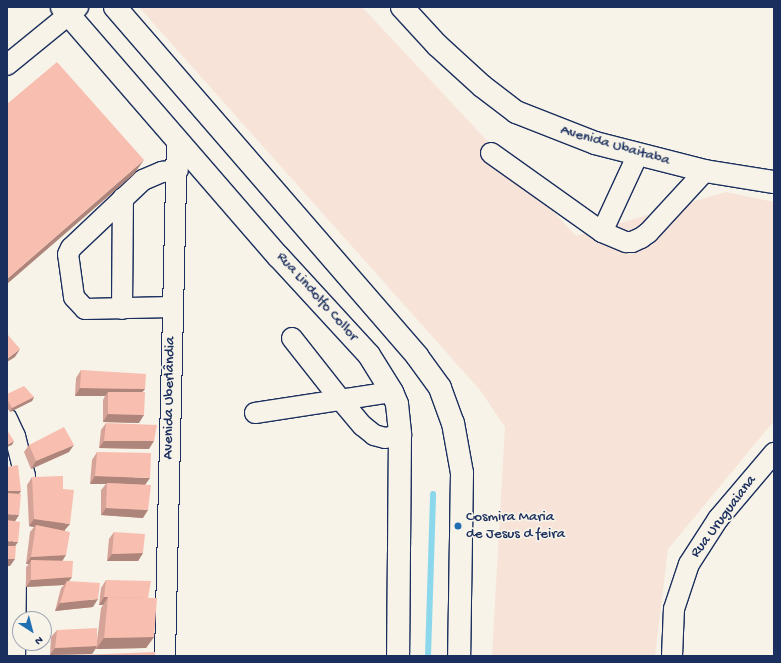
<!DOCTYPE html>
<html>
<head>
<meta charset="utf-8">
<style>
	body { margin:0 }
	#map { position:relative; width:781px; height:663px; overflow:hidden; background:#f7f3e8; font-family:"Gochi Hand",sans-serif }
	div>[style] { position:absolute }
	.built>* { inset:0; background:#f7e3d7 }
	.stream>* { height:6px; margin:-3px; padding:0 3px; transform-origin:3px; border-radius:3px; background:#8bd7ec }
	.roads { filter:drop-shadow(1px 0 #1b2f5e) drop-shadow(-1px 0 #1b2f5e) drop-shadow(0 1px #1b2f5e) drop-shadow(0 -1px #1b2f5e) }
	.minor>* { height:20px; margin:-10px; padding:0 10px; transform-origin:10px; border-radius:10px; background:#f7f3e8 }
	.major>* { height:22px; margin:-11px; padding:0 11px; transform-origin:11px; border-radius:11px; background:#f7f3e8 }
	.wall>* { inset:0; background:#d5a397 }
	.shaded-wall>* { inset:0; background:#ae857b }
	.building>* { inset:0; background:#f8beb0 }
	.dots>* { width:11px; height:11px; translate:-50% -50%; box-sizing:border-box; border:2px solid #f7f3e8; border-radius:50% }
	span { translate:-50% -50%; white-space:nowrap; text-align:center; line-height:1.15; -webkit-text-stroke:3.5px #f7f3e8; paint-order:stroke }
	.street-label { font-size:15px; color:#1b2f5e }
	.poi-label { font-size:15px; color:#1b2f5e }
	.left { translate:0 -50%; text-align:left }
	.frame { position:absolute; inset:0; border:8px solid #1b2f5e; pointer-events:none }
	.north { position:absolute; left:12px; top:611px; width:40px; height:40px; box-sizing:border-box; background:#f7f3e8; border:1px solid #9fa5b1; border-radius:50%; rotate:144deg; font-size:11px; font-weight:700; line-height:16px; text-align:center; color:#1b2f5e }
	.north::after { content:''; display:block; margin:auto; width:14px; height:18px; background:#1f6fb2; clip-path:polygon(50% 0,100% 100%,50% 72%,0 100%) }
</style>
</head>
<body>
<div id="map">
	<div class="built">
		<i style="clip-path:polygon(139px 7px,362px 7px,576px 236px,726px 192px,774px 202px,774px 421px,668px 549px,655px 656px,492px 656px,505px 427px,480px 390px)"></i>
	</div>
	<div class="stream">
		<i style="left:428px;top:656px;width:162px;rotate:-88.2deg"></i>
	</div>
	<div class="roads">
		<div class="minor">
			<i style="left:7px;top:65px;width:92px;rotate:-39.2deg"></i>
			<i style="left:491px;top:153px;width:136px;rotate:35.4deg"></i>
			<i style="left:602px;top:232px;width:26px;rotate:23deg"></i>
			<i style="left:626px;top:242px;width:6px"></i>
			<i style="left:632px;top:242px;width:10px;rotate:-24deg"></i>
			<i style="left:641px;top:238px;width:9px;rotate:-36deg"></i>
			<i style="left:648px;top:233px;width:84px;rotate:-47.4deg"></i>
			<i style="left:602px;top:232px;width:86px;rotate:-65.2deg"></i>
			<i style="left:172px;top:307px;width:87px;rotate:178.7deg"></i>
			<i style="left:85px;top:309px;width:16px;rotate:-133deg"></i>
			<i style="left:74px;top:297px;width:43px;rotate:-97.9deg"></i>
			<i style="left:68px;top:254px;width:7px;rotate:-63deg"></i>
			<i style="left:71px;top:248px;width:99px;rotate:-43.4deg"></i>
			<i style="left:143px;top:180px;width:21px;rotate:-23deg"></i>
			<i style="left:162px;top:172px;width:16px;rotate:-7deg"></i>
			<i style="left:122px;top:309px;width:111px;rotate:-89.5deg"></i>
			<i style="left:292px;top:338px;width:78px;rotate:51.8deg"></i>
			<i style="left:340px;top:399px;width:35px;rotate:50deg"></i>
			<i style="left:363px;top:426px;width:14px;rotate:39deg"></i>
			<i style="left:374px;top:435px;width:11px;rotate:15deg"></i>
			<i style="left:385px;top:438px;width:15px;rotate:-11deg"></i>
			<i style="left:255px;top:413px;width:139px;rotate:-8.7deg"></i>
			<i style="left:7px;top:419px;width:19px;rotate:65deg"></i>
			<i style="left:15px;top:436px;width:41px;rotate:76deg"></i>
			<i style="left:25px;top:476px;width:55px;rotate:90deg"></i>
			<i style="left:25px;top:531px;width:48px;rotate:100.8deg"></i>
			<i style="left:16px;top:578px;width:78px;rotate:90.7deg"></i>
			<i style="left:165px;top:656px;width:515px;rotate:-88.67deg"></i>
			<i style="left:672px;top:656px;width:47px;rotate:-87.6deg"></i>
			<i style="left:674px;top:609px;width:47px;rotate:-71.6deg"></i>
			<i style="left:689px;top:564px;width:54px;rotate:-57.2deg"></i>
			<i style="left:718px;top:519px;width:87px;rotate:-49.7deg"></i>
		</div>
		<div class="major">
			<i style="left:62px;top:7px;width:330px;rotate:49.1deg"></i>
			<i style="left:278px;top:256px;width:134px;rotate:47.4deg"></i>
			<i style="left:369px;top:355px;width:44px;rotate:58.1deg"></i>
			<i style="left:392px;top:392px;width:13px;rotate:67deg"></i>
			<i style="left:397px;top:404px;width:31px;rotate:84deg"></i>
			<i style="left:400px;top:435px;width:221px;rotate:90.5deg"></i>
			<i style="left:115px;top:7px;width:462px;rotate:49.1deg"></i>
			<i style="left:417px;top:356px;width:39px;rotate:54deg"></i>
			<i style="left:440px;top:388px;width:37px;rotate:70deg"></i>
			<i style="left:453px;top:423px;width:51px;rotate:79.8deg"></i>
			<i style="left:462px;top:473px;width:183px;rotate:90.9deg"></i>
			<i style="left:402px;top:7px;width:52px;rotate:47.4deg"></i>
			<i style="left:437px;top:45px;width:61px;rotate:42.3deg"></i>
			<i style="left:482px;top:86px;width:43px;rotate:37.4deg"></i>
			<i style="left:516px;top:112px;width:85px;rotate:21.4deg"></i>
			<i style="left:595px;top:143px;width:114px;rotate:14.3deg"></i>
			<i style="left:705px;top:171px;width:70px;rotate:9.1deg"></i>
		</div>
	</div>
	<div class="wall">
		<i style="clip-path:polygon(81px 370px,145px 389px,142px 392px,139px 423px,103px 422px,103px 400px,105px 396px,75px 396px,76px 378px)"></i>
		<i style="clip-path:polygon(7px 394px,34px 397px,32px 401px,10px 412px,7px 407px)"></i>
		<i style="clip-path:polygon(106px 423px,149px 449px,99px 448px,101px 430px)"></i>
		<i style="clip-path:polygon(29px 445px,69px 452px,31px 469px,24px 452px)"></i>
		<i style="clip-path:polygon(97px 452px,145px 485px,143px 518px,101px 515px,101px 490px,106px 484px,90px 484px,92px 460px)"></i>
		<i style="clip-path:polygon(32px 477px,63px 489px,65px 531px,62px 561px,69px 581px,93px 607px,55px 611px,61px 588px,64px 585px,26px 587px,26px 567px,29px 564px,26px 564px,30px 532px,34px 527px,29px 526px,27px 485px)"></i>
		<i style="clip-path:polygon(114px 532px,143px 553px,138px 561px,107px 561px,109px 539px)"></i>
		<i style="clip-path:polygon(106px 580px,148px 598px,154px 637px,146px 648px,96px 649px,97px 647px,92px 654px,50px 655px,51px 637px,57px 630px,97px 641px,101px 608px,103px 605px,99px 605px,101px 588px)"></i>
	</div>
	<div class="shaded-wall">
		<i style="clip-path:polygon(144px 160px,134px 174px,7px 284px,7px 279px)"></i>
		<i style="clip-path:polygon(20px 349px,15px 357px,7px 362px,7px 359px)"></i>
		<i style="clip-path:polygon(80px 388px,145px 389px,139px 396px,108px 392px,105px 396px,75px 396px)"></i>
		<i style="clip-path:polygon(34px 397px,32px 401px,10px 412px,12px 408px)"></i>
		<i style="clip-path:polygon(108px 414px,144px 415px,139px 423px,103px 422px)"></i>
		<i style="clip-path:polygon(14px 441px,12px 445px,7px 447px,7px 445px)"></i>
		<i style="clip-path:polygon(104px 441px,154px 441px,149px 449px,99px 448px)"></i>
		<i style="clip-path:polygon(74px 445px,69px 452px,31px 469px,36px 461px)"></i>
		<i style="clip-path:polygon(95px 476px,150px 478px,145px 485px,107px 483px,106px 484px,90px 484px)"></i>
		<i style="clip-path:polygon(7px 491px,21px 491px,16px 499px,7px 498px)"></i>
		<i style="clip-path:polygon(106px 508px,148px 510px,143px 518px,101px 515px)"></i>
		<i style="clip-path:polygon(7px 514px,19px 515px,14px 523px,7px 522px)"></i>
		<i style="clip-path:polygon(34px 519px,70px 524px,64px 531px,36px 525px,34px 527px,29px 526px)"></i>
		<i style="clip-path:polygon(7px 541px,18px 542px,13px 549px,7px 549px)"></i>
		<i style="clip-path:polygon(143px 553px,138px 561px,107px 561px,112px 554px)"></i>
		<i style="clip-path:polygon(66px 555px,61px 563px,31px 560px,29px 564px,26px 564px,31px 557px)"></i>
		<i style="clip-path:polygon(7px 559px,15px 559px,10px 566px,7px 566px)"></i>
		<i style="clip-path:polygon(72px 577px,67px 584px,67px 581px,64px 585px,26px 587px,31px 580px)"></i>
		<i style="clip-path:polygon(104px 597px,108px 597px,103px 605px,99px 605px)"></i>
		<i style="clip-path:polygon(98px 599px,93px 607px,55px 611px,60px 603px)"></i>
		<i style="clip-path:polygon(154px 637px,146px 648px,96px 649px,104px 638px)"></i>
		<i style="clip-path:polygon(97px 646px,92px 654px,50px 655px,55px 648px)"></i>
	</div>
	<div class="building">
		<i style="clip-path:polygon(57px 62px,144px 160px,7px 279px,7px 104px)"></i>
		<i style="clip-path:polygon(8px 335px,20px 349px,7px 359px,7px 336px)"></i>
		<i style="clip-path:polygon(81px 370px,146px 374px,145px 389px,80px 388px)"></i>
		<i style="clip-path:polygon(24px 386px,34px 397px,12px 408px,7px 399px,7px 394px)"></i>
		<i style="clip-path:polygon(108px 392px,145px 392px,144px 415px,108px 414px)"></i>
		<i style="clip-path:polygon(106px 423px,157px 425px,154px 441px,104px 441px)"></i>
		<i style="clip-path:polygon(64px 427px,74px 445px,36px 461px,29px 445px)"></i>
		<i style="clip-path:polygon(7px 430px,14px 441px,7px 445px)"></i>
		<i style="clip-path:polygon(97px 452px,151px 453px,150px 478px,95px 476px)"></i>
		<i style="clip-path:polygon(18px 465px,21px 491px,7px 491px,7px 467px)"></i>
		<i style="clip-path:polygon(63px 476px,63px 489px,74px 490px,70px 524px,34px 519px,32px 477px)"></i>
		<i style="clip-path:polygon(107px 483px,151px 485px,148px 510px,106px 508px)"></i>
		<i style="clip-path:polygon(7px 493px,21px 494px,19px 515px,7px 514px)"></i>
		<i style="clip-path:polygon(7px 520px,20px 522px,18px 542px,7px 541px)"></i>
		<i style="clip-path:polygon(36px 525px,70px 532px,66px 555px,31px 557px)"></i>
		<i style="clip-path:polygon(114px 532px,145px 534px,143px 553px,112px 554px)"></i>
		<i style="clip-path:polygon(7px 546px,16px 546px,15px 559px,7px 559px)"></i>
		<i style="clip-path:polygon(31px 560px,73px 561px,72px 577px,31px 580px)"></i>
		<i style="clip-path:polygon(106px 580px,151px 581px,148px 598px,104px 597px)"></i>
		<i style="clip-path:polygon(67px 581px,100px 583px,98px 599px,60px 603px)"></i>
		<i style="clip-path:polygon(108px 597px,157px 598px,154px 637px,104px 638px)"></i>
		<i style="clip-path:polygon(97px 628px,97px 646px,55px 648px,57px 630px)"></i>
		<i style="clip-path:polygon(155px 652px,155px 656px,81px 656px,81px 655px)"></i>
	</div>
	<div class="dots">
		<i style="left:458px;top:526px;background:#1f6fb2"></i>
	</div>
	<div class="street-label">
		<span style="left:615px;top:146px;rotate:16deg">Avenida Ubaitaba</span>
		<span style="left:317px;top:297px;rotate:48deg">Rua Lindolfo Collor</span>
		<span style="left:170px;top:398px;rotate:-89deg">Avenida Uberlândia</span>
		<span style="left:724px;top:517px;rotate:-53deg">Rua Uruguaiana</span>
	</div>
	<div class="poi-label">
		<span class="left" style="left:466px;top:526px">Cosmira Maria<br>de Jesus d feira</span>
	</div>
	<div class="frame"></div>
	<div class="north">N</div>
</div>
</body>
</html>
